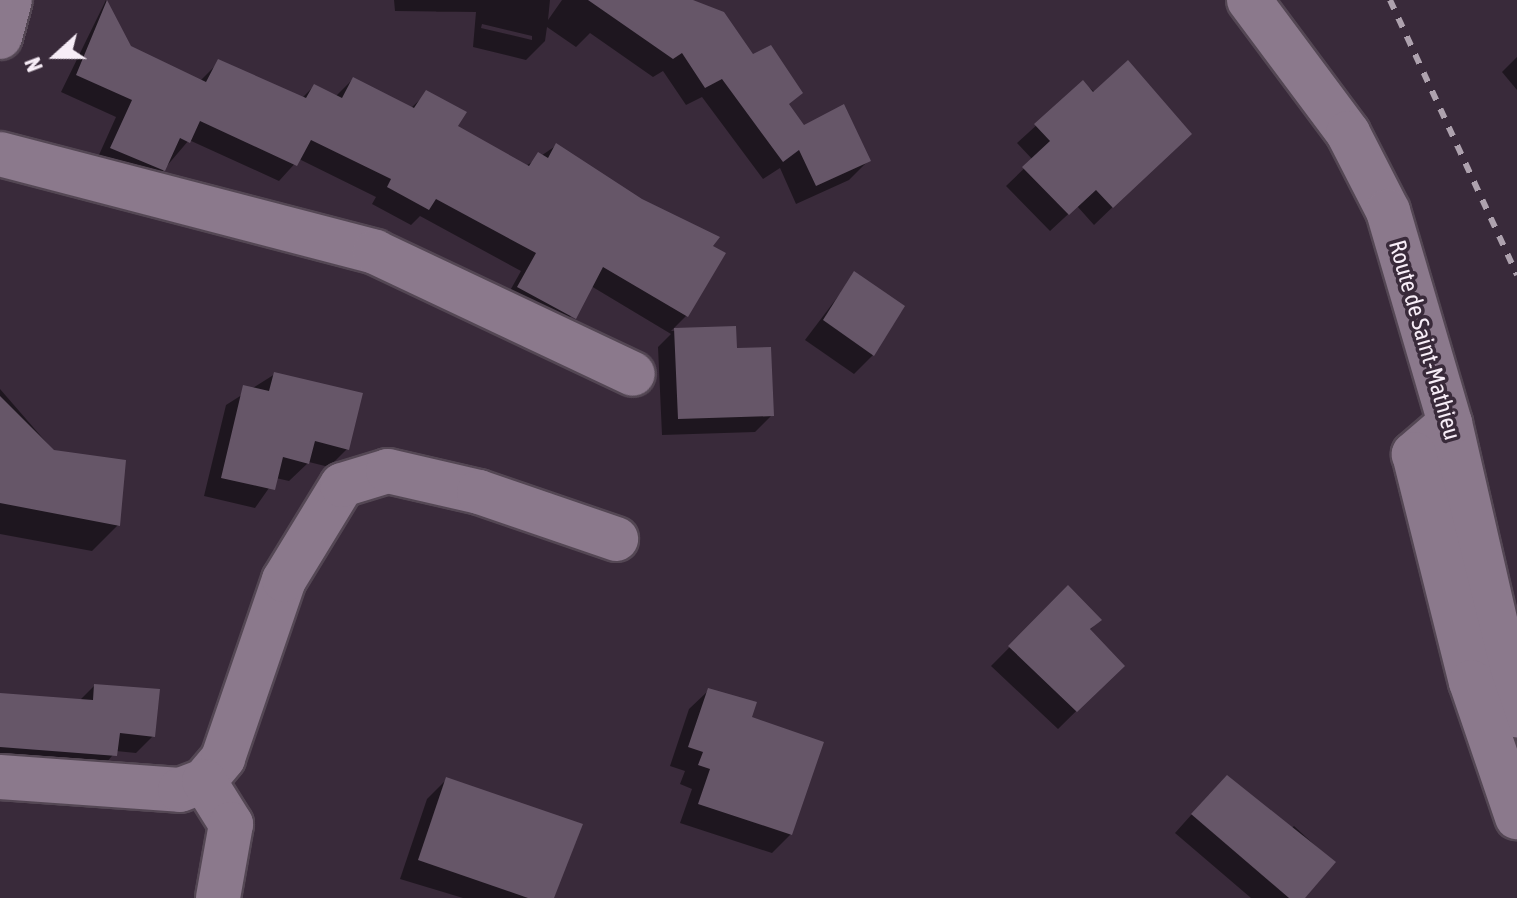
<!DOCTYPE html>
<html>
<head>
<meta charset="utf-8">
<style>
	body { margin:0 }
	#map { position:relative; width:1517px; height:898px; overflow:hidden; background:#392a3a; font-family:"Asap Condensed",sans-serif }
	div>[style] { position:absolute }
	.shadow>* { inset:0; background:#0007 }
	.building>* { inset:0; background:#665668 }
	.roads { filter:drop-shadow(2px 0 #544754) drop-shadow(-2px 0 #544754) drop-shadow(0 2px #544754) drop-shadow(0 -2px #544754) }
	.minor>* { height:44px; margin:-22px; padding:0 22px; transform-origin:22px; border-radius:22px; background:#8b798c }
	.rail>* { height:6px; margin-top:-3px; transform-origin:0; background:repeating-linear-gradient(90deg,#aea2ae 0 10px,transparent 0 20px) }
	span { translate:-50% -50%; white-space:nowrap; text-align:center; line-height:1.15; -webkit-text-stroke:7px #392a3a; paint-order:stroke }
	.street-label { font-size:24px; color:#f7edf7 }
	.north { position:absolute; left:16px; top:16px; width:80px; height:80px; -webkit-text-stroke:6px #392a3a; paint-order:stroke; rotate:249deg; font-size:22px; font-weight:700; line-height:32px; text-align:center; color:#f7edf7 }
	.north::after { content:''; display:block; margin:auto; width:28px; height:36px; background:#f7edf7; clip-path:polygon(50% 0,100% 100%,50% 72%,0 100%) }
</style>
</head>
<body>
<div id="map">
	<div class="shadow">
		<i style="clip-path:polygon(106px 0,129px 47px,200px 81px,219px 62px,302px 98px,314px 86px,335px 97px,353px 79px,411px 108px,427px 93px,455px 127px,526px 166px,557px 145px,710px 247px,686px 316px,671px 331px,734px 328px,735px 350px,772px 415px,755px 432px,662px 435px,658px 347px,671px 334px,591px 286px,558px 335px,502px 305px,521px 271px,420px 216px,411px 225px,372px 204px,376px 197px,299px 159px,279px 181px,189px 140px,148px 188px,94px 166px,116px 117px,61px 92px)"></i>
		<i style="clip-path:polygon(evenodd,394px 0,550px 0,548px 20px,562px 0,689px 0,803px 128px,868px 161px,849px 180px,796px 204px,780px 168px,763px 179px,702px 97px,686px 105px,663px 71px,653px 77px,590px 33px,576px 47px,547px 27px,545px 41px,526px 60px,473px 47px,476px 12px,395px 11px,394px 0,482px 24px,532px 36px,532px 40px,481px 28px,482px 24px)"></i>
		<i style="clip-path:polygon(1517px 57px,1517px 90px,1502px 72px)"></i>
		<i style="clip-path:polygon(1083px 83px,1171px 151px,1094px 225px,1077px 206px,1050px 231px,1006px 186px,1033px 160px,1017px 143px)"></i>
		<i style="clip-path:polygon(855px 274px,873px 355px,854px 374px,805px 340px)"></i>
		<i style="clip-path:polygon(275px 374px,347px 449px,329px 467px,309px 462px,289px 481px,276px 478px,255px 508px,204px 496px,226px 405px)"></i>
		<i style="clip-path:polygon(0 389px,118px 525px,92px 551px,0 534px)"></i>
		<i style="clip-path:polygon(1068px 588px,1099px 620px,1089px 631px,1122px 666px,1058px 729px,991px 666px)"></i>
		<i style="clip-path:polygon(94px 686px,153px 736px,136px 753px,116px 751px,98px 773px,0 765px,0 695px,79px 701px)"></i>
		<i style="clip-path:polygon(709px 690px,749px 718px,791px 834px,772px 853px,680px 823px,692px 789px,680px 784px,685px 771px,670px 766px,689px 709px)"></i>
		<i style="clip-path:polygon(446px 780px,552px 898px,463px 898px,400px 879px,427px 799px)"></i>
		<i style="clip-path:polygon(1209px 795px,1287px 832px,1294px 826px,1333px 862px,1301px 898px,1251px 898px,1175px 833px)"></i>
	</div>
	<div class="building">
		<i style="clip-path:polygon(107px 0,131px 46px,206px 82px,218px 59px,306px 98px,314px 84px,342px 98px,353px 77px,414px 108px,426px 90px,467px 112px,458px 126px,529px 166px,538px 152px,548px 158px,556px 143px,642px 199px,720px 237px,713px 246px,726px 253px,688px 317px,603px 267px,576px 319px,517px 287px,536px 253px,436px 199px,429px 210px,387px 187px,391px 179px,311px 140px,297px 166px,200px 121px,190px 143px,180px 138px,165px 171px,110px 148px,132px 100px,76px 75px)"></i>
		<i style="clip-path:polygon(588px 0,693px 0,724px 12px,753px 54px,771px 45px,803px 93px,789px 104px,804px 125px,844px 104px,871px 161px,816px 186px,799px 150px,783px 162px,722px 79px,705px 88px,682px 53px,673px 59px)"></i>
		<i style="clip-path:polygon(1128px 60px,1192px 134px,1113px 208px,1096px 190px,1069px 215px,1022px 167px,1050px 141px,1034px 124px,1083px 80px,1093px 92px)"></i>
		<i style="clip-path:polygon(854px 271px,905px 306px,874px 356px,823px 320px)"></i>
		<i style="clip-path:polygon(736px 326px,737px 348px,771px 347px,774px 416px,678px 419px,674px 328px)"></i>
		<i style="clip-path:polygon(274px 372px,363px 393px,349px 450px,315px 441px,309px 464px,283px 457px,275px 490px,221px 478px,243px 385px,269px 391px)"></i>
		<i style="clip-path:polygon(0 396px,54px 450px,126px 460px,120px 526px,0 503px)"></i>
		<i style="clip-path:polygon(1068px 585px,1102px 620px,1090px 629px,1125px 666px,1077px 712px,1008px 646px)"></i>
		<i style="clip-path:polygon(94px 684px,160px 689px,155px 737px,120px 733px,117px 756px,0 747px,0 693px,93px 700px)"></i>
		<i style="clip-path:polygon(708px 688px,757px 702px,752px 717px,824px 742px,792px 835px,698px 804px,710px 769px,698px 765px,703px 752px,688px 747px)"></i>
		<i style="clip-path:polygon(1227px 775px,1336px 862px,1305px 898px,1289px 898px,1191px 814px)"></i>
		<i style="clip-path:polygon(446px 777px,583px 824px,554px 898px,528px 898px,418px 860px)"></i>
	</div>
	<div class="roads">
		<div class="minor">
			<i style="left:1249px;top:0;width:166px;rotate:53.3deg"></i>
			<i style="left:1348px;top:133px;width:88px;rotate:62.9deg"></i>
			<i style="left:1388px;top:211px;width:221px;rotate:73.7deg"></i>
			<i style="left:1450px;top:423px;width:300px;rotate:77.1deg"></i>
			<i style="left:0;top:37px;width:38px;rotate:-75deg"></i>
			<i style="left:0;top:154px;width:388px;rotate:14.6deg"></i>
			<i style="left:375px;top:252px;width:285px;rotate:25.3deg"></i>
			<i style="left:1450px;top:423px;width:48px;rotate:139.3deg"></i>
			<i style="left:1414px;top:454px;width:235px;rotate:76deg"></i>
			<i style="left:1471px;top:682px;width:143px;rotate:71.2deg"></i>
			<i style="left:0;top:777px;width:180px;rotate:4.1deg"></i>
			<i style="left:180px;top:790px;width:26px;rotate:-21deg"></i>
			<i style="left:204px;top:781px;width:30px;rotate:-50deg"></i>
			<i style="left:223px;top:758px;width:188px;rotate:-71.1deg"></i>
			<i style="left:284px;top:580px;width:111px;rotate:-58.6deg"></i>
			<i style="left:342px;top:485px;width:48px;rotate:-16.9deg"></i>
			<i style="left:388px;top:471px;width:93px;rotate:13deg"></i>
			<i style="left:479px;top:492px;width:145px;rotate:18.9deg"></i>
			<i style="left:204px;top:781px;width:51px;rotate:57.9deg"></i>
			<i style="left:231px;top:824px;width:75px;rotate:100deg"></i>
		</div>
	</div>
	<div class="rail">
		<i style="left:1390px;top:0;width:303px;rotate:65.2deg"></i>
	</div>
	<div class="street-label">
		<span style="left:1425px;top:340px;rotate:74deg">Route de Saint-Mathieu</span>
	</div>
	<div class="north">N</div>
</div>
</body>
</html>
